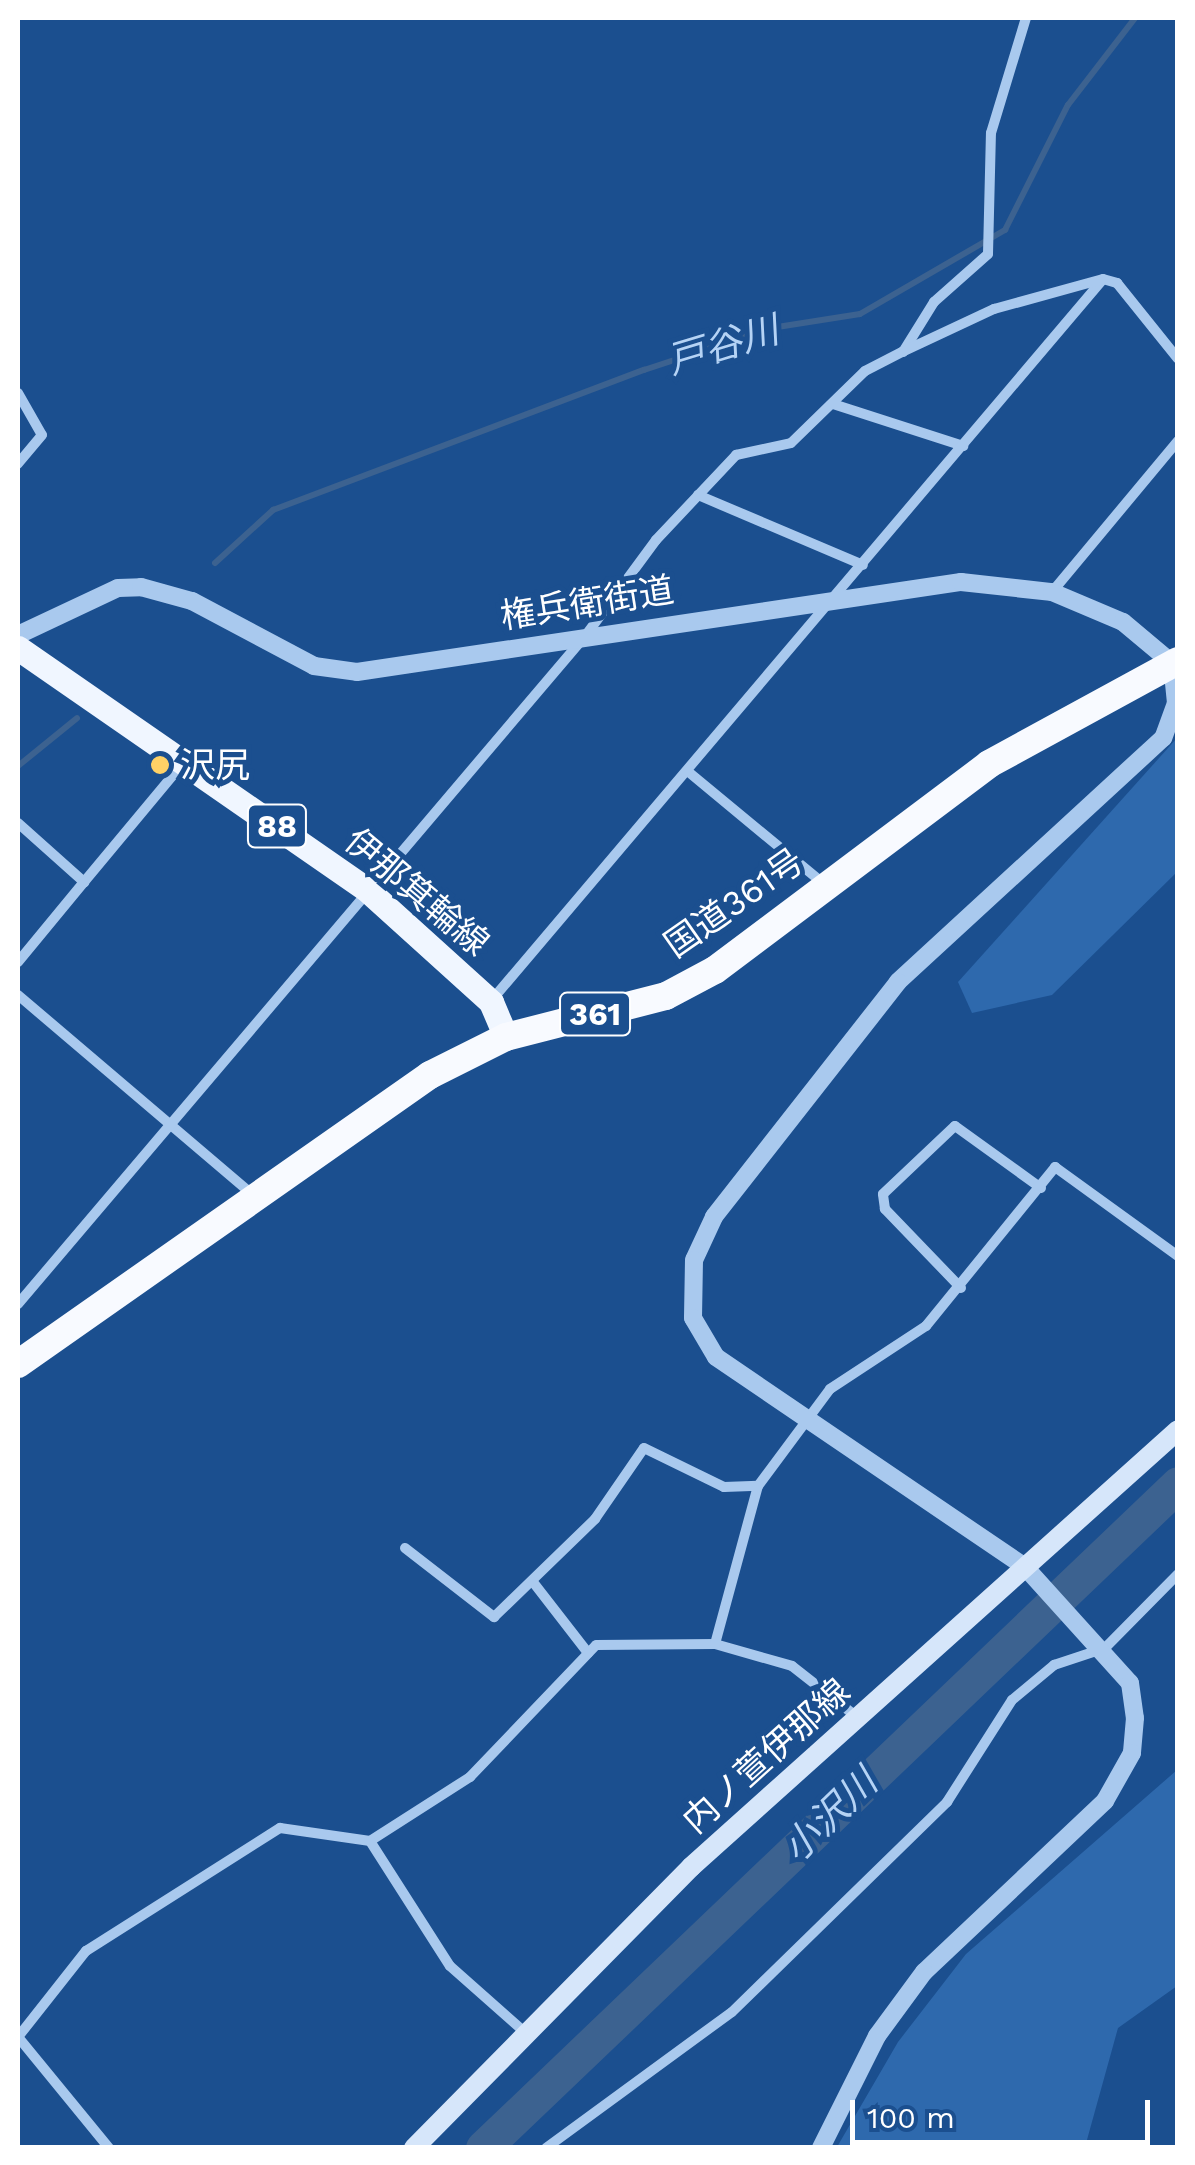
<!DOCTYPE html>
<html>
<head>
<meta charset="utf-8">
<style>
	body { margin:0 }
	#map { position:relative; width:1195px; height:2165px; overflow:hidden; background:#1b4f8f; font-family:"Work Sans","Noto Sans JP",sans-serif }
	div>[style] { position:absolute }
	.green>* { inset:0; background:#2e69ad }
	.stream>* { height:6px; margin:-3px; padding:0 3px; transform-origin:3px; border-radius:3px; background:#3c6290 }
	.river>* { height:35px; margin:-17.5px; padding:0 17.5px; transform-origin:17.5px; border-radius:17.5px; background:#3c6290 }
	.minor>* { height:10px; margin:-5px; padding:0 5px; transform-origin:5px; border-radius:5px; background:#a9c9ee }
	.tertiary>* { height:18px; margin:-9px; padding:0 9px; transform-origin:9px; border-radius:9px; background:#a9c9ee }
	.secondary>* { height:20px; margin:-10px; padding:0 10px; transform-origin:10px; border-radius:10px; background:#d6e6fa }
	.primary>* { height:25px; margin:-12.5px; padding:0 12.5px; transform-origin:12.5px; border-radius:12.5px; background:#f0f6ff }
	.trunk>* { height:28px; margin:-14px; padding:0 14px; transform-origin:14px; border-radius:14px; background:#f8faff }
	.dots>* { width:28px; height:28px; translate:-50% -50%; box-sizing:border-box; border:5px solid #1b4f8f; border-radius:50% }
	span { translate:-50% -50%; white-space:nowrap; text-align:center; line-height:1.15; -webkit-text-stroke:10px #1b4f8f; paint-order:stroke }
	.shield-label span { padding:2px 8px; background:#1b4f8f; border:2px solid; border-radius:8px; -webkit-text-stroke-width:0 }
	.shield-label { font-size:32px; color:#fff; font-weight:700 }
	.street-label { font-size:35px; color:#fff }
	.poi-label { font-size:35px; color:#fff }
	.left { translate:0 -50%; text-align:left }
	.water-label { font-size:38px; color:#b5d3f5; font-style:italic }
	.frame { position:absolute; inset:0; border:20px solid #fff; pointer-events:none }
	.scale { position:absolute; left:850px; top:2100px; width:300px; height:45px; box-sizing:border-box; border:5px solid #fff; border-top:0; padding-left:12px; font-size:30px; line-height:35px; white-space:nowrap; color:#fff; -webkit-text-stroke:8px #1b4f8f; paint-order:stroke }
</style>
</head>
<body>
<div id="map">
	<div class="green">
		<i style="clip-path:polygon(1177px 738px,1177px 872px,1052px 995px,972px 1013px,958px 982px)"></i>
		<i style="clip-path:polygon(1177px 1770px,1177px 1986px,1118px 2028px,1085px 2147px,837px 2147px,898px 2042px,966px 1954px)"></i>
	</div>
	<div class="stream">
		<i style="left:215px;top:563px;width:79px;rotate:-42.4deg"></i>
		<i style="left:273px;top:510px;width:397px;rotate:-20.7deg"></i>
		<i style="left:644px;top:370px;width:134px;rotate:-18.3deg"></i>
		<i style="left:771px;top:328px;width:90px;rotate:-8.9deg"></i>
		<i style="left:860px;top:314px;width:168px;rotate:-30.1deg"></i>
		<i style="left:1005px;top:230px;width:140px;rotate:-63.3deg"></i>
		<i style="left:1068px;top:105px;width:110px;rotate:-52.4deg"></i>
		<i style="left:18px;top:766px;width:76px;rotate:-39.1deg"></i>
	</div>
	<div class="river">
		<i style="left:483px;top:2148px;width:961px;rotate:-43.69deg"></i>
	</div>
	<div class="minor">
		<i style="left:903px;top:352px;width:59px;rotate:-58.2deg"></i>
		<i style="left:934px;top:302px;width:72px;rotate:-41.6deg"></i>
		<i style="left:988px;top:254px;width:121px;rotate:-88.6deg"></i>
		<i style="left:991px;top:133px;width:120px;rotate:-73.1deg"></i>
		<i style="left:18px;top:393px;width:48px;rotate:60.3deg"></i>
		<i style="left:42px;top:435px;width:38px;rotate:130deg"></i>
		<i style="left:833px;top:404px;width:137px;rotate:17.9deg"></i>
		<i style="left:698px;top:495px;width:179px;rotate:23deg"></i>
		<i style="left:1052px;top:592px;width:197px;rotate:-50.2deg"></i>
		<i style="left:691px;top:774px;width:174px;rotate:39.6deg"></i>
		<i style="left:18px;top:823px;width:89px;rotate:41.8deg"></i>
		<i style="left:84px;top:882px;width:155px;rotate:-50.2deg"></i>
		<i style="left:18px;top:962px;width:104px;rotate:-50.5deg"></i>
		<i style="left:18px;top:995px;width:309px;rotate:40.4deg"></i>
		<i style="left:491px;top:1001px;width:946px;rotate:-49.71deg"></i>
		<i style="left:961px;top:1288px;width:110px;rotate:-133.9deg"></i>
		<i style="left:885px;top:1209px;width:15px;rotate:-98deg"></i>
		<i style="left:883px;top:1194px;width:99px;rotate:-43.4deg"></i>
		<i style="left:955px;top:1126px;width:106px;rotate:35.8deg"></i>
		<i style="left:18px;top:1304px;width:878px;rotate:-49.67deg"></i>
		<i style="left:586px;top:635px;width:118px;rotate:-53.6deg"></i>
		<i style="left:656px;top:540px;width:117px;rotate:-46.7deg"></i>
		<i style="left:736px;top:455px;width:56px;rotate:-12.3deg"></i>
		<i style="left:791px;top:443px;width:103px;rotate:-44.2deg"></i>
		<i style="left:865px;top:371px;width:42px;rotate:-27.2deg"></i>
		<i style="left:902px;top:352px;width:102px;rotate:-25.1deg"></i>
		<i style="left:994px;top:309px;width:113px;rotate:-15.4deg"></i>
		<i style="left:1103px;top:279px;width:15px;rotate:16deg"></i>
		<i style="left:1117px;top:283px;width:97px;rotate:51.2deg"></i>
		<i style="left:405px;top:1548px;width:113px;rotate:37.8deg"></i>
		<i style="left:494px;top:1617px;width:141px;rotate:-44.1deg"></i>
		<i style="left:595px;top:1519px;width:86px;rotate:-55.4deg"></i>
		<i style="left:644px;top:1448px;width:89px;rotate:26deg"></i>
		<i style="left:724px;top:1487px;width:34px;rotate:-2deg"></i>
		<i style="left:758px;top:1486px;width:121px;rotate:-53.4deg"></i>
		<i style="left:830px;top:1389px;width:115px;rotate:-33.3deg"></i>
		<i style="left:926px;top:1326px;width:205px;rotate:-50.9deg"></i>
		<i style="left:1055px;top:1167px;width:152px;rotate:35.9deg"></i>
		<i style="left:533px;top:1582px;width:90px;rotate:52.2deg"></i>
		<i style="left:715px;top:1644px;width:80px;rotate:15.9deg"></i>
		<i style="left:792px;top:1666px;width:83px;rotate:38.1deg"></i>
		<i style="left:370px;top:1841px;width:119px;rotate:-32.6deg"></i>
		<i style="left:470px;top:1777px;width:182px;rotate:-46.3deg"></i>
		<i style="left:596px;top:1645px;width:119px;rotate:-0.5deg"></i>
		<i style="left:715px;top:1644px;width:164px;rotate:-74.8deg"></i>
		<i style="left:109px;top:2148px;width:144px;rotate:-129.3deg"></i>
		<i style="left:18px;top:2037px;width:110px;rotate:-51.7deg"></i>
		<i style="left:86px;top:1951px;width:230px;rotate:-32.4deg"></i>
		<i style="left:280px;top:1828px;width:91px;rotate:8.2deg"></i>
		<i style="left:370px;top:1841px;width:148px;rotate:57.4deg"></i>
		<i style="left:450px;top:1966px;width:104px;rotate:41.5deg"></i>
		<i style="left:546px;top:2148px;width:230px;rotate:-36.2deg"></i>
		<i style="left:732px;top:2012px;width:301px;rotate:-44.3deg"></i>
		<i style="left:947px;top:1802px;width:121px;rotate:-57.5deg"></i>
		<i style="left:1012px;top:1700px;width:55px;rotate:-39.8deg"></i>
		<i style="left:1054px;top:1665px;width:54px;rotate:-18.4deg"></i>
		<i style="left:1105px;top:1648px;width:104px;rotate:-45.4deg"></i>
	</div>
	<div class="tertiary">
		<i style="left:18px;top:635px;width:110px;rotate:-25.2deg"></i>
		<i style="left:118px;top:588px;width:23px;rotate:-2deg"></i>
		<i style="left:141px;top:587px;width:53px;rotate:15.4deg"></i>
		<i style="left:192px;top:601px;width:138px;rotate:28deg"></i>
		<i style="left:314px;top:666px;width:43px;rotate:7.9deg"></i>
		<i style="left:357px;top:672px;width:611px;rotate:-8.48deg"></i>
		<i style="left:961px;top:582px;width:92px;rotate:6.3deg"></i>
		<i style="left:1052px;top:592px;width:77px;rotate:22.9deg"></i>
		<i style="left:1123px;top:622px;width:64px;rotate:39.9deg"></i>
		<i style="left:1172px;top:663px;width:40px;rotate:84.3deg"></i>
		<i style="left:1176px;top:703px;width:37px;rotate:110deg"></i>
		<i style="left:1163px;top:738px;width:360px;rotate:137.4deg"></i>
		<i style="left:898px;top:982px;width:298px;rotate:128.1deg"></i>
		<i style="left:714px;top:1217px;width:47px;rotate:114.9deg"></i>
		<i style="left:694px;top:1260px;width:58px;rotate:91deg"></i>
		<i style="left:693px;top:1318px;width:45px;rotate:59.5deg"></i>
		<i style="left:716px;top:1357px;width:375px;rotate:34.2deg"></i>
		<i style="left:1026px;top:1568px;width:155px;rotate:47.9deg"></i>
		<i style="left:1130px;top:1683px;width:35px;rotate:82deg"></i>
		<i style="left:1135px;top:1718px;width:35px;rotate:95deg"></i>
		<i style="left:1132px;top:1753px;width:55px;rotate:119.4deg"></i>
		<i style="left:1105px;top:1801px;width:249px;rotate:136.6deg"></i>
		<i style="left:924px;top:1972px;width:79px;rotate:126.3deg"></i>
		<i style="left:877px;top:2036px;width:125px;rotate:116.6deg"></i>
	</div>
	<div class="secondary">
		<i style="left:414px;top:2148px;width:395px;rotate:-45.4deg"></i>
		<i style="left:691px;top:1867px;width:654px;rotate:-41.9deg"></i>
	</div>
	<div class="primary">
		<i style="left:18px;top:648px;width:422px;rotate:34.7deg"></i>
		<i style="left:365px;top:888px;width:170px;rotate:42.1deg"></i>
		<i style="left:491px;top:1002px;width:38px;rotate:67deg"></i>
	</div>
	<div class="trunk">
		<i style="left:18px;top:1364px;width:503px;rotate:-35.05deg"></i>
		<i style="left:430px;top:1075px;width:85px;rotate:-26.6deg"></i>
		<i style="left:506px;top:1037px;width:165px;rotate:-14.4deg"></i>
		<i style="left:666px;top:996px;width:55px;rotate:-28deg"></i>
		<i style="left:715px;top:970px;width:343px;rotate:-36.9deg"></i>
		<i style="left:989px;top:764px;width:215px;rotate:-28.6deg"></i>
	</div>
	<div class="dots">
		<i style="left:160px;top:765px;background:#ffd166"></i>
	</div>
	<div class="shield-label">
		<span style="left:277px;top:826px">88</span>
		<span style="left:595px;top:1014px">361</span>
	</div>
	<div class="street-label">
		<span style="left:587px;top:603px;rotate:-9deg">権兵衛街道</span>
		<span style="left:417px;top:892px;rotate:40deg">伊那箕輪線</span>
		<span style="left:734px;top:903px;rotate:-35deg">国道361号</span>
		<span style="left:766px;top:1756px;rotate:-42deg">内ノ萱伊那線</span>
	</div>
	<div class="poi-label">
		<span class="left" style="left:180px;top:765px">沢尻</span>
	</div>
	<div class="water-label">
		<span style="left:723px;top:346px;rotate:-17deg">戸谷川</span>
		<span style="left:830px;top:1816px;rotate:-44deg">小沢川</span>
	</div>
	<div class="frame"></div>
	<div class="scale">100 m</div>
</div>
</body>
</html>
